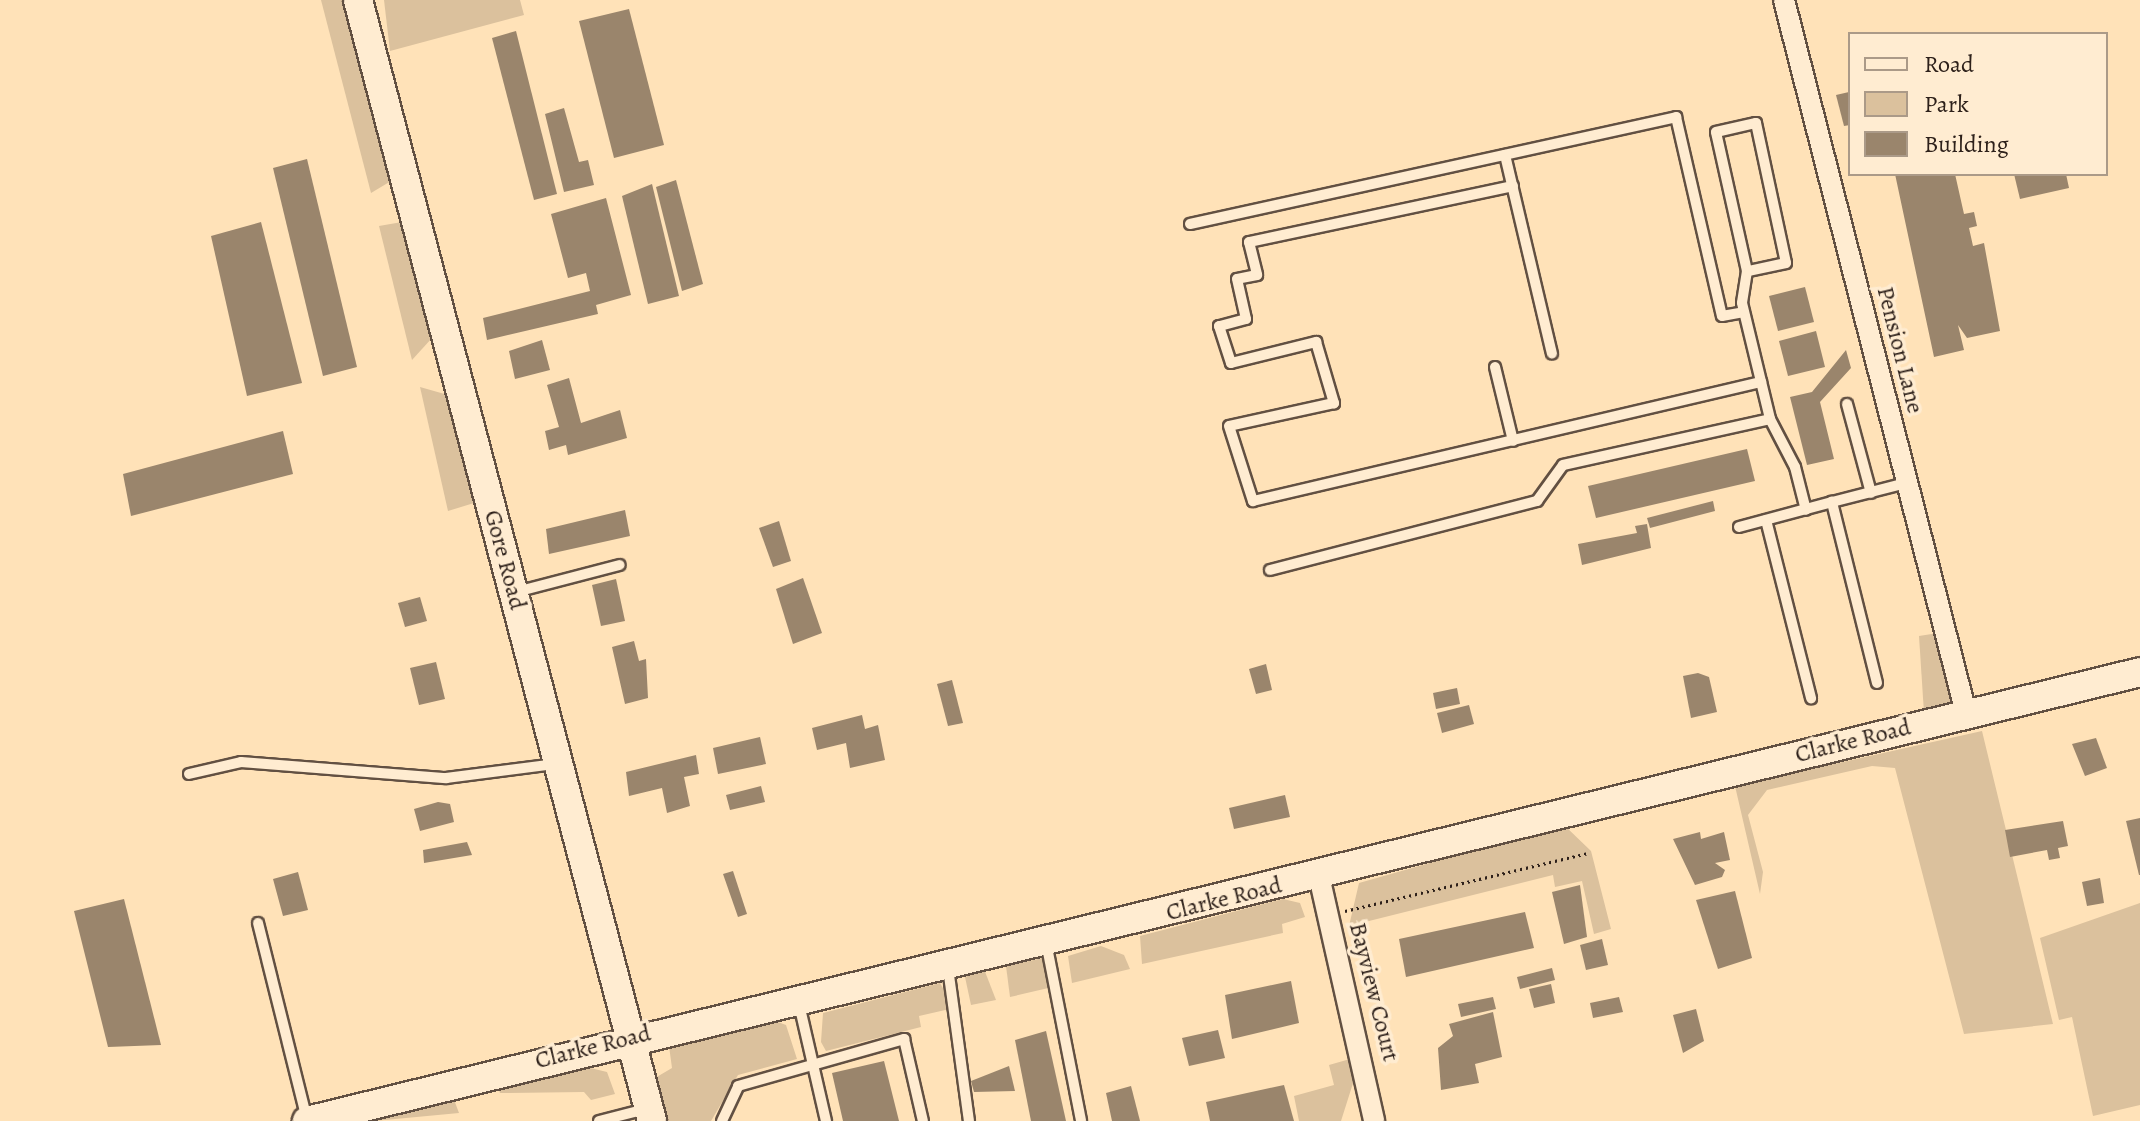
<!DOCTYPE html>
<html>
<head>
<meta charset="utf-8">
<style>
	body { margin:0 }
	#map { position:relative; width:2140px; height:1121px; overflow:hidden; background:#ffe2b8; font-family:Alegreya,serif }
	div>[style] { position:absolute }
	.green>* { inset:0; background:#dbc19d }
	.building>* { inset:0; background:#9a856c }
	.path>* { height:3px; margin-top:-1.5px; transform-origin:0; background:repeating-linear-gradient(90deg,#2d201a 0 2px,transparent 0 6px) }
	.roads { filter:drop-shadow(2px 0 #625042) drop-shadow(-2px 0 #625042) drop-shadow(0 2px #625042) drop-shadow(0 -2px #625042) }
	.service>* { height:10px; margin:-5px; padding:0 5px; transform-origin:5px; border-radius:5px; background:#ffecd1 }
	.minor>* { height:20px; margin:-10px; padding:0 10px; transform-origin:10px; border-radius:10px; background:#ffecd1 }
	.secondary>* { height:28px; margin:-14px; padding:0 14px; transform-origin:14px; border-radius:14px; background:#ffecd1 }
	span { translate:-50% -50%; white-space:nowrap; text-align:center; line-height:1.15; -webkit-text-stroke:7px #ffecd1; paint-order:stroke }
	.street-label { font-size:24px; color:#2d201a }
	.legend { position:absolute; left:1848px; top:32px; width:260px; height:144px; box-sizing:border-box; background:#ffecd1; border:2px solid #ab9a88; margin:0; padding:10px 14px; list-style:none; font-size:24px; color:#2d201a }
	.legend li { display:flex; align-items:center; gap:16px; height:40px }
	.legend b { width:40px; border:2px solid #ab9a88 }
</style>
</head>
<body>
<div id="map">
	<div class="green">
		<i style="clip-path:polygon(321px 0,346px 0,391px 181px,371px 193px)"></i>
		<i style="clip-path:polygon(384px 0,520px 0,524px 15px,390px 51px)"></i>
		<i style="clip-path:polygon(402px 222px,432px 338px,412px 360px,379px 226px)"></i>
		<i style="clip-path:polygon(420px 387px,448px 395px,474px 503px,448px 511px)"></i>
		<i style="clip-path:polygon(1938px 633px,1957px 706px,1924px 713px,1919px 636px)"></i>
		<i style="clip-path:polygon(1982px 731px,2053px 1024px,1964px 1034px,1895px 768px,1872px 766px,1767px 790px,1748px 815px,1763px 872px,1760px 894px,1735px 786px)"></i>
		<i style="clip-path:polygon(1564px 825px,1591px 851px,1611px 929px,1594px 934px,1582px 881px,1555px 887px,1553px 875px,1349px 926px,1359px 883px)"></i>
		<i style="clip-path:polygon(1283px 899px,1300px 903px,1305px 917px,1282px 924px,1283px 933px,1142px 964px,1140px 936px)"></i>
		<i style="clip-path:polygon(2140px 903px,2140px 1105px,2093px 1116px,2072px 1017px,2059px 1020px,2040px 938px)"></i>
		<i style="clip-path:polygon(1101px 946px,1124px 955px,1130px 969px,1072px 983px,1068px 956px)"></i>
		<i style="clip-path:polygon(1043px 958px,1057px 986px,1010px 997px,1006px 966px)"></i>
		<i style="clip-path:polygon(984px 969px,996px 1000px,971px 1005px,965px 977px)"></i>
		<i style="clip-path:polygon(940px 983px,954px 1008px,919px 1016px,921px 1027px,826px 1051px,821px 1042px,823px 1013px)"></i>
		<i style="clip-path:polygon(778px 1022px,786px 1025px,797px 1059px,738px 1075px,711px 1121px,667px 1121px,655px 1078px,672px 1068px,669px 1046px)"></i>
		<i style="clip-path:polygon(1350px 1059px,1354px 1080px,1341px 1121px,1299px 1121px,1294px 1096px,1334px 1085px,1329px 1065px)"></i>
		<i style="clip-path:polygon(578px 1065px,607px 1072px,615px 1094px,591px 1100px,584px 1092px,500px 1093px,498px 1087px)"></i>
		<i style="clip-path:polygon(453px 1097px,459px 1113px,374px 1121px)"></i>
	</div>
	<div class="building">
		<i style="clip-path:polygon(629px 9px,664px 145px,614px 158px,579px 21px)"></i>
		<i style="clip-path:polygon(516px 31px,557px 194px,534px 200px,492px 38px)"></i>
		<i style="clip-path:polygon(1849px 92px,1850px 125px,1844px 126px,1836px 95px)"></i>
		<i style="clip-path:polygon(564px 108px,579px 162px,588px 160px,594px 185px,564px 192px,545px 114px)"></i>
		<i style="clip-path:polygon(307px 159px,357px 367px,323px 376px,273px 168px)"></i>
		<i style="clip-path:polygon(1895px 174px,1955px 174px,1964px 214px,1974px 212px,1977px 226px,1969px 228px,1973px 246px,1984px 243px,2000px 331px,1967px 338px,1958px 325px,1964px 350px,1934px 357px)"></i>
		<i style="clip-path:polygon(2014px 174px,2066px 174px,2069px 188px,2020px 199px)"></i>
		<i style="clip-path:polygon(676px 180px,703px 284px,682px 291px,656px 187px)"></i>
		<i style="clip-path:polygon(652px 184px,679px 296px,648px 304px,622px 196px)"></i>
		<i style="clip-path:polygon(606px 198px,631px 295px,596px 305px,598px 314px,487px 340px,483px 318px,590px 291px,586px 273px,568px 278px,551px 214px)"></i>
		<i style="clip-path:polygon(261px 222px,302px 383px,247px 396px,211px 236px)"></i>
		<i style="clip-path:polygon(1805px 287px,1814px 322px,1778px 331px,1769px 296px)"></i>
		<i style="clip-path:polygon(1816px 331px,1825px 367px,1788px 376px,1779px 341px)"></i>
		<i style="clip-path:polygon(542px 340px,550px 370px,515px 379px,509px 351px)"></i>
		<i style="clip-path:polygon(1846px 350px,1851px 368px,1820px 402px,1834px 459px,1807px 465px,1790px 397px,1812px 392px)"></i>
		<i style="clip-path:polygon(569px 378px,581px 423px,620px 410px,627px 438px,568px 455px,566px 445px,549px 450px,545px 431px,559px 427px,547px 385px)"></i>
		<i style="clip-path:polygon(283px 431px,293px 474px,131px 516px,123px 474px)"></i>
		<i style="clip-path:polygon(1747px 449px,1755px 481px,1596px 518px,1588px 486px)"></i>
		<i style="clip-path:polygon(1713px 501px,1715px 511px,1650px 528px,1647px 518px)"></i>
		<i style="clip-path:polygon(625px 510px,630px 536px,549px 554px,546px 529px)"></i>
		<i style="clip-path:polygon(779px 521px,791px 561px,773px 567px,759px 528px)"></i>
		<i style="clip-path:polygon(1647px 524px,1651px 548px,1582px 565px,1578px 544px,1637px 533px,1635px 526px)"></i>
		<i style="clip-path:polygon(803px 578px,822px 633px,793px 644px,776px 589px)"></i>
		<i style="clip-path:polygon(616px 579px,625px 621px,601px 626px,592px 585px)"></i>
		<i style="clip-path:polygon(420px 597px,427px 621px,405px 627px,398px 603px)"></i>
		<i style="clip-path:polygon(634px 641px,639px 661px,646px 659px,648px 698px,625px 704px,612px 647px)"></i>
		<i style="clip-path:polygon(436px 662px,445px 699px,419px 705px,410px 668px)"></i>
		<i style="clip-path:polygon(1266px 664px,1272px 690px,1256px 694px,1249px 669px)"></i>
		<i style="clip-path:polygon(1698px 673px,1709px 677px,1717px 712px,1691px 718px,1683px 676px)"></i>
		<i style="clip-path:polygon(952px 680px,963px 723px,948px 726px,937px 684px)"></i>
		<i style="clip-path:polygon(1457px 688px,1460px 704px,1436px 709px,1433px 693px)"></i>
		<i style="clip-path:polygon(1469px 705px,1474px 724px,1442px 733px,1437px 713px)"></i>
		<i style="clip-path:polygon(862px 715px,865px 729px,878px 725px,885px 760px,850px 768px,846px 743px,817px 750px,812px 728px)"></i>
		<i style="clip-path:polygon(760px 737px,766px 764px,718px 774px,713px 748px)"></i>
		<i style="clip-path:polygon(2096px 738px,2107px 768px,2085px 776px,2072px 744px)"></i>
		<i style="clip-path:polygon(696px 755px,699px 774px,684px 777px,690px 806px,667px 813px,662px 788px,629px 796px,626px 772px)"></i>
		<i style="clip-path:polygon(761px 786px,765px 802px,730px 810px,726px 795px)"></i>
		<i style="clip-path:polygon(1285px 795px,1290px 817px,1234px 829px,1229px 808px)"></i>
		<i style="clip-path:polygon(438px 802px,450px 804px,454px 822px,420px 831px,414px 809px)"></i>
		<i style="clip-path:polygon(2140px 818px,2140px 875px,2139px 875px,2126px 821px)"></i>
		<i style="clip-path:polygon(2063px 821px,2068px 846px,2058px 848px,2060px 858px,2049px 860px,2047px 850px,2010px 857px,2005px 830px)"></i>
		<i style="clip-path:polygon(1700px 832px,1701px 839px,1724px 832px,1730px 860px,1715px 863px,1725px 870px,1722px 877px,1695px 885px,1673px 839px)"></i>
		<i style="clip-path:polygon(467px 842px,472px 855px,424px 863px,423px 850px)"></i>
		<i style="clip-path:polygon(733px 871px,747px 914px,738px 917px,723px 874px)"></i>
		<i style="clip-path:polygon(298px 872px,308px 910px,283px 916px,273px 879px)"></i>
		<i style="clip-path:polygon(2100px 878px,2104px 903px,2087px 906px,2082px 882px)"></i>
		<i style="clip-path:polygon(1580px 885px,1587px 937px,1564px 944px,1552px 892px)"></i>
		<i style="clip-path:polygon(1735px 891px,1752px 958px,1718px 969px,1696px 900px)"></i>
		<i style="clip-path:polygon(124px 899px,161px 1045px,108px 1047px,74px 911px)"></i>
		<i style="clip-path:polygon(1525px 912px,1534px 948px,1406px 977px,1399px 939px)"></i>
		<i style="clip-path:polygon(1602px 939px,1608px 965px,1586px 970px,1580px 945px)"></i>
		<i style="clip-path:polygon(1552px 968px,1555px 980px,1520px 989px,1517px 977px)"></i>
		<i style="clip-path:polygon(1291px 981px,1299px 1023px,1232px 1039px,1225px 995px)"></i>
		<i style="clip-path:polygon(1551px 984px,1555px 1003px,1534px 1008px,1529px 989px)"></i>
		<i style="clip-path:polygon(1493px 997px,1496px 1009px,1461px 1017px,1458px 1004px)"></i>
		<i style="clip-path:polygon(1619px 997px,1623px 1012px,1593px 1018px,1590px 1003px)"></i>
		<i style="clip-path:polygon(1696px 1009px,1704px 1041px,1683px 1053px,1673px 1015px)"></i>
		<i style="clip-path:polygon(1493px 1012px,1502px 1057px,1475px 1064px,1479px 1083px,1441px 1090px,1438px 1048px,1453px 1036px,1449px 1024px)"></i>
		<i style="clip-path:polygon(1218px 1030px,1225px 1058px,1189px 1066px,1182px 1038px)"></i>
		<i style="clip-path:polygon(1046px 1031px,1066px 1121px,1031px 1121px,1015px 1040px)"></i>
		<i style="clip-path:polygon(884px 1061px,899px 1121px,843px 1121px,832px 1073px)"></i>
		<i style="clip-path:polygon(1009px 1066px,1015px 1091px,974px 1092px,971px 1081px)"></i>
		<i style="clip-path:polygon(1284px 1085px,1294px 1121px,1210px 1121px,1206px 1102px)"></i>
		<i style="clip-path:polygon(1131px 1086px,1140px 1121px,1112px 1121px,1106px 1093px)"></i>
	</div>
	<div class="path">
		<i style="left:1345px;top:911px;width:251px;rotate:-13.4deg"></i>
	</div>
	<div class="roads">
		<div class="service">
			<i style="left:1505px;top:155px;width:204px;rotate:76.7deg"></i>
			<i style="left:1513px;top:186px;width:270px;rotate:168deg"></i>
			<i style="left:1249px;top:242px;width:34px;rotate:76deg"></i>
			<i style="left:1257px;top:275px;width:20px;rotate:169deg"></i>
			<i style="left:1237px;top:279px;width:41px;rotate:77.3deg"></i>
			<i style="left:1246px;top:319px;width:28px;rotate:165deg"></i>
			<i style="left:1219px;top:326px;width:39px;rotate:72deg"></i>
			<i style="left:1231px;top:363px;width:88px;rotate:-13.9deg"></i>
			<i style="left:1316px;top:342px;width:64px;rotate:73.6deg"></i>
			<i style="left:1334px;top:403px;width:107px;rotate:167.6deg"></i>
			<i style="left:1229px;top:426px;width:79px;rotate:72.3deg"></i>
			<i style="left:1253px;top:501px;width:522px;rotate:-13.18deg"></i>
			<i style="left:1190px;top:224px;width:498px;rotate:-12.4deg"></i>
			<i style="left:1676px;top:117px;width:204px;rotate:77deg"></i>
			<i style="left:1722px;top:316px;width:22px;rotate:-10deg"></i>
			<i style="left:1747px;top:271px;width:142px;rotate:-102.6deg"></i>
			<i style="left:1716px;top:132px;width:41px;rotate:-12.7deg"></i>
			<i style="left:1756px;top:123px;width:143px;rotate:77.9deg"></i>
			<i style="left:1786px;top:263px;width:40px;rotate:168deg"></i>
			<i style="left:1747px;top:271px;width:32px;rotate:99deg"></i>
			<i style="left:1742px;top:303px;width:119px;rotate:76.4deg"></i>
			<i style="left:1495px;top:367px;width:76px;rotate:76.3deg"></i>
			<i style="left:1847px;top:404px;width:92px;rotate:74.9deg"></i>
			<i style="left:1766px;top:520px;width:184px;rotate:75.8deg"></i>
			<i style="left:1739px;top:527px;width:96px;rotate:-15deg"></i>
			<i style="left:1270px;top:570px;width:276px;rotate:-14.5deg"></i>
			<i style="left:1537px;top:501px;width:44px;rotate:-54.2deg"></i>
			<i style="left:1563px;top:465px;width:212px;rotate:-12.5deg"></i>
			<i style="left:1770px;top:419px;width:54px;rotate:62.5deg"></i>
			<i style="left:1795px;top:467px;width:44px;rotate:75.7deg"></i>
			<i style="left:516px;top:592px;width:107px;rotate:-14.6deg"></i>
			<i style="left:1877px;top:683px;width:187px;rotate:-104deg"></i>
			<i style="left:1832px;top:502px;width:76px;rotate:-14.4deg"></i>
			<i style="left:189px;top:774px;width:53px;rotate:-13deg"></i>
			<i style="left:241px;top:762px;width:206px;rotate:4.5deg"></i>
			<i style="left:446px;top:778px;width:111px;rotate:-7.3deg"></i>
			<i style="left:258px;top:923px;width:202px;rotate:76deg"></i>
			<i style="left:1046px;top:942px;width:182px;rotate:78.9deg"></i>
			<i style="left:948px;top:968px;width:154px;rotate:82.2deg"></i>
			<i style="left:799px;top:1004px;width:120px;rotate:77deg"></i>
			<i style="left:599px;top:1121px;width:49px;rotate:-14.3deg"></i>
			<i style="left:722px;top:1121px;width:38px;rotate:-65deg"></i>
			<i style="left:738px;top:1086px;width:173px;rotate:-15.8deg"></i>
			<i style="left:904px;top:1039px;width:84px;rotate:77deg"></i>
		</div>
		<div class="minor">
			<i style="left:1784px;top:0;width:736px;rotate:75.68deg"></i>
			<i style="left:1319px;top:876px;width:251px;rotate:77.3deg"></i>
		</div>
		<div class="secondary">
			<i style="left:358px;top:0;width:1159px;rotate:75.3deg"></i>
			<i style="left:307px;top:1121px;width:1887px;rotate:-13.76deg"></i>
		</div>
	</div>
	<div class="street-label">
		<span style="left:1900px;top:350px;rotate:76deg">Pension Lane</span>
		<span style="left:505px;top:560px;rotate:75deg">Gore Road</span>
		<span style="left:1853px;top:741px;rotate:-14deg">Clarke Road</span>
		<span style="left:1224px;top:899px;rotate:-14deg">Clarke Road</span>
		<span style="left:1374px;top:992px;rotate:76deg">Bayview Court</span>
		<span style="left:593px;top:1047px;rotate:-14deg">Clarke Road</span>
	</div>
	<ul class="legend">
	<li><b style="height:10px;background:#ffecd1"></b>Road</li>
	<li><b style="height:22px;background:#dbc19d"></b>Park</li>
	<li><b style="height:22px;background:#9a856c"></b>Building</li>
	</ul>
</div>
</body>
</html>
